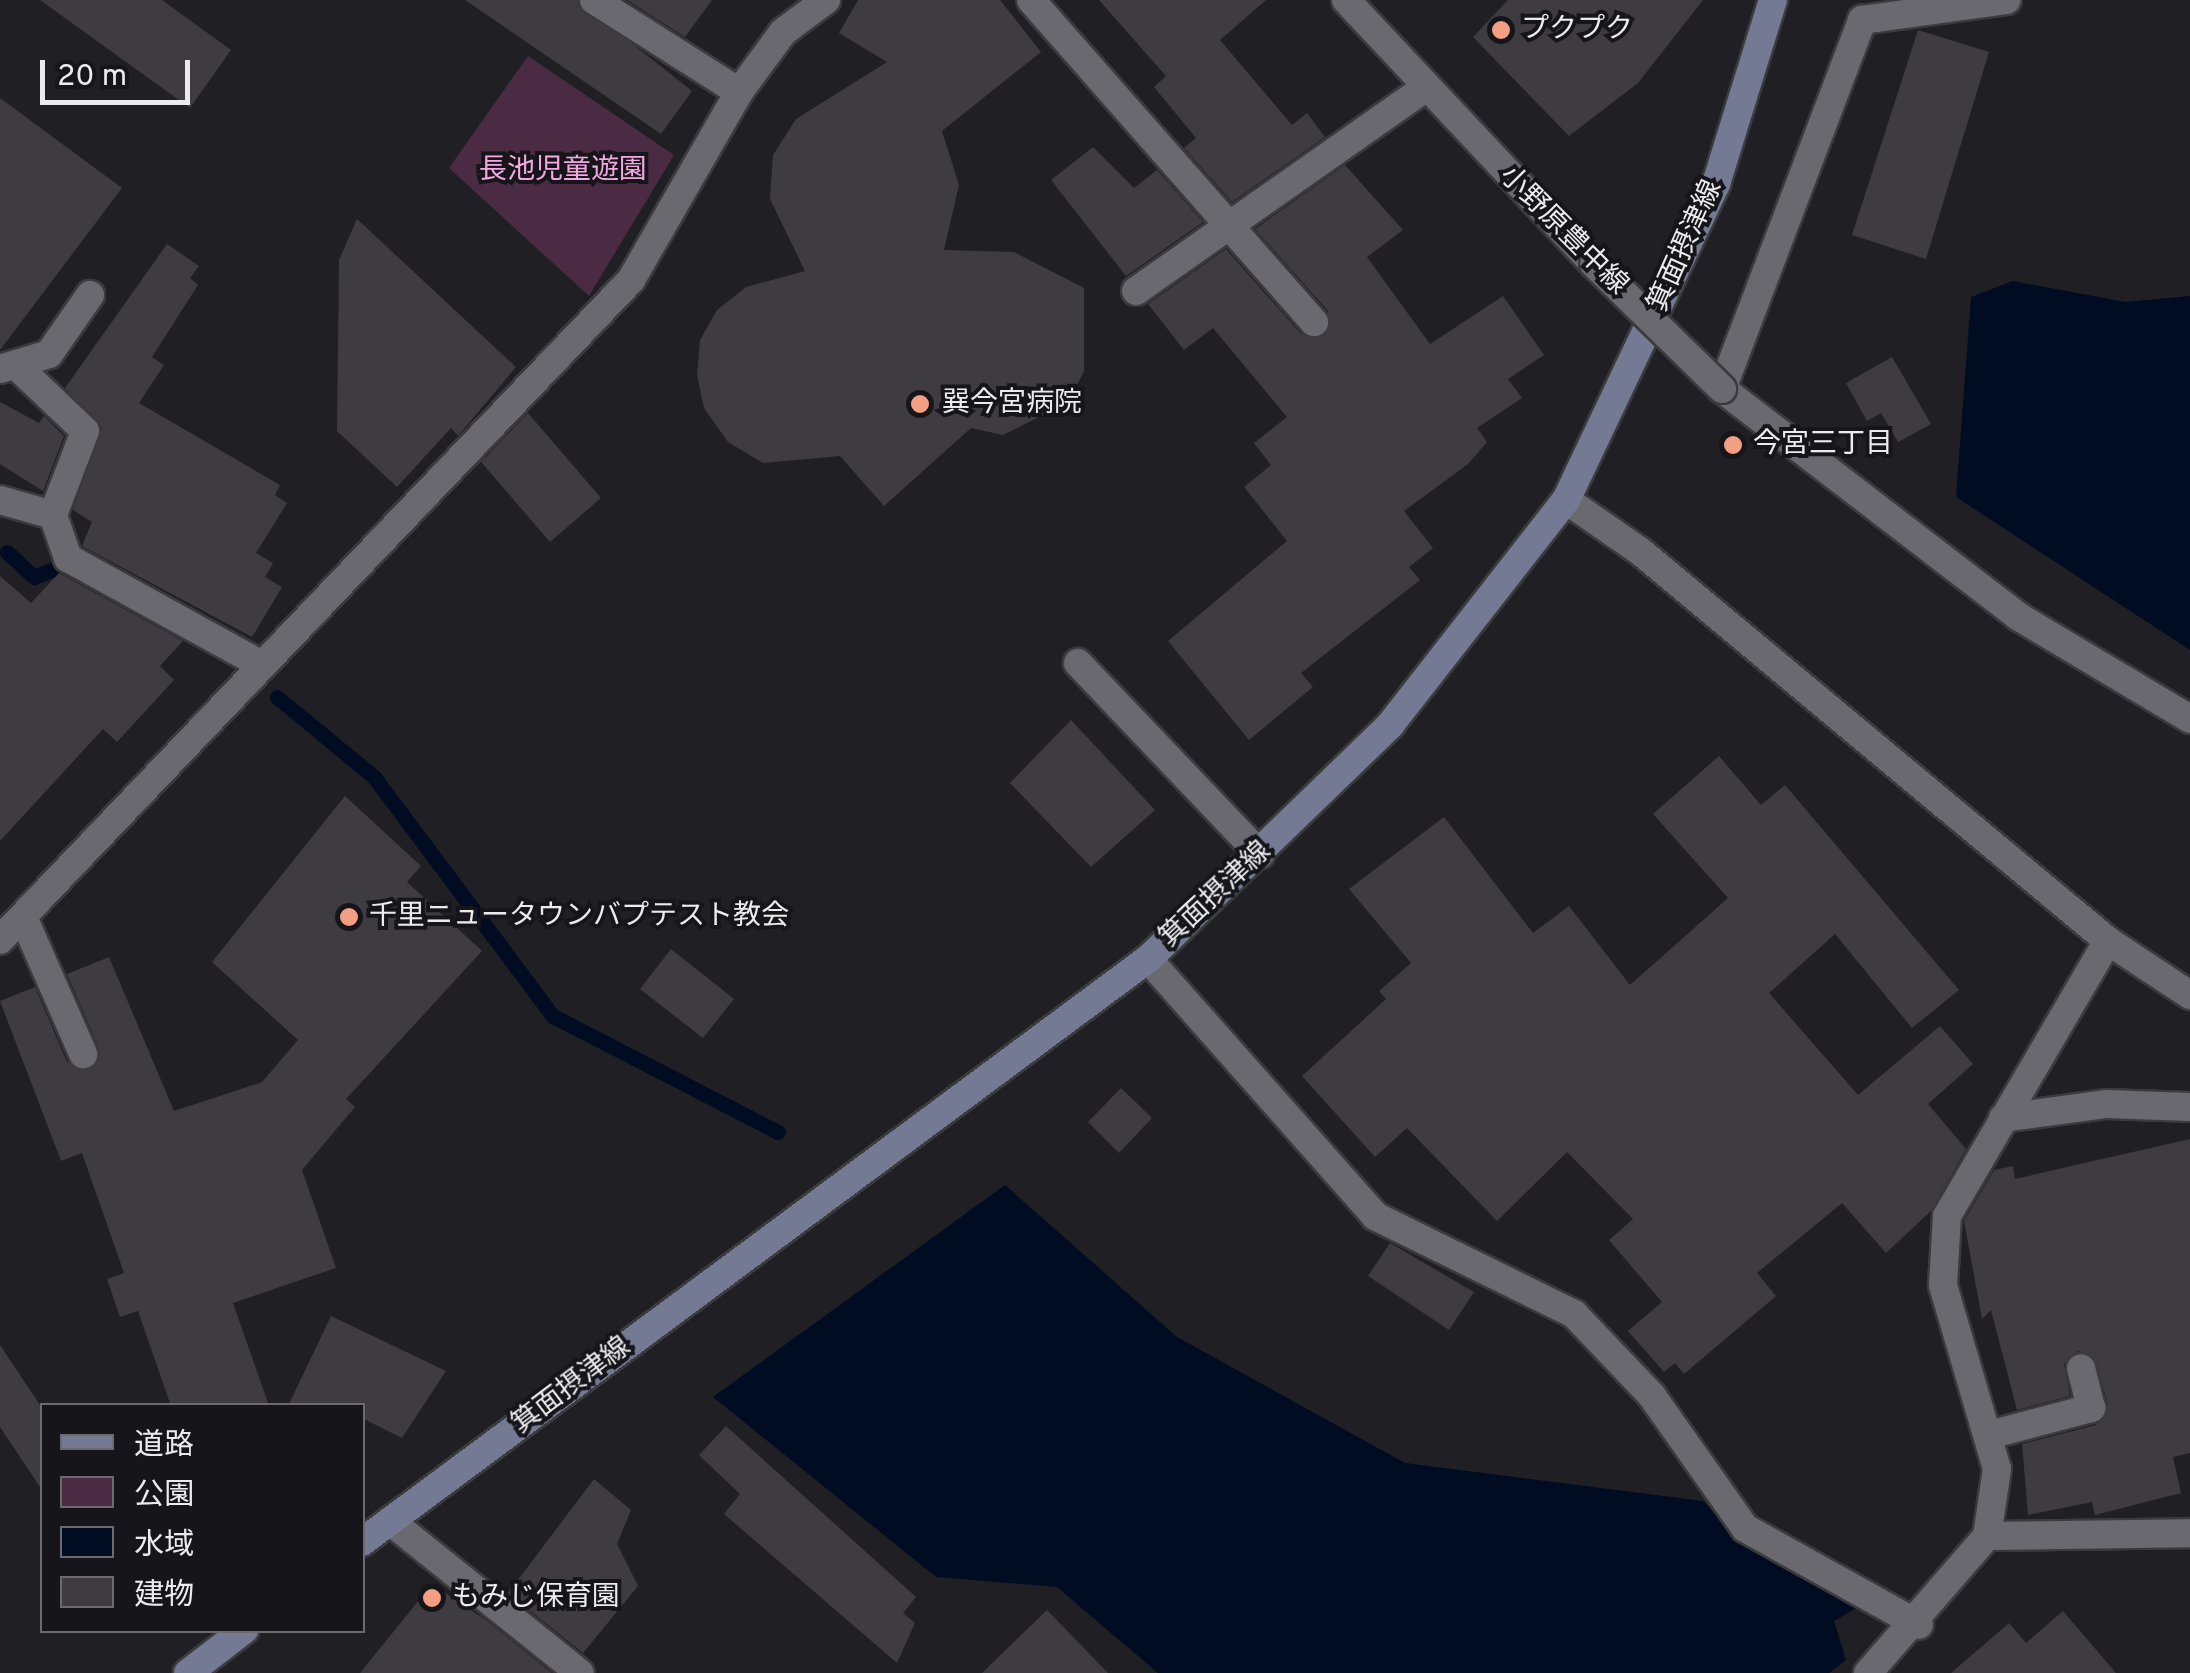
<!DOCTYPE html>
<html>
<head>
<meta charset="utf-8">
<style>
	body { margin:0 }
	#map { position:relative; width:2190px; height:1673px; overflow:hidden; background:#1f1f24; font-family:Overpass,"Noto Sans JP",sans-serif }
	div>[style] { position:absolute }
	.green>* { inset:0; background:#4a2b43 }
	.water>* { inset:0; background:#000c21 }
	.stream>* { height:15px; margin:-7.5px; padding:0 7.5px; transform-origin:7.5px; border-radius:7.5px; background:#000c21 }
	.building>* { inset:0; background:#3f3c41 }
	.roads { filter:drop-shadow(2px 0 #3b3b3e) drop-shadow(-2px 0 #3b3b3e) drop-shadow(0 2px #3b3b3e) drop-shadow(0 -2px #3b3b3e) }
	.service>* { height:28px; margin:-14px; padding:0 14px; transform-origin:14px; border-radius:14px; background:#6a696f }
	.minor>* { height:28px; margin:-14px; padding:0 14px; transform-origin:14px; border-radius:14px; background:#6a696f }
	.tertiary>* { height:28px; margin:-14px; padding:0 14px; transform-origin:14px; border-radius:14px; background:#6a696f }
	.secondary>* { height:28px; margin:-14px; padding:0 14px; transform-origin:14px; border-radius:14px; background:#747a94 }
	.bridges { filter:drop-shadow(2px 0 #3b3b3e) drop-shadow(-2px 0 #3b3b3e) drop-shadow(0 2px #3b3b3e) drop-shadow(0 -2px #3b3b3e) }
	.tertiary-bridge>* { height:28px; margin:-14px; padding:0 14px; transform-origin:14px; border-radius:14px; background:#6a696f }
	.dots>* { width:28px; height:28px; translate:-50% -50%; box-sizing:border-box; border:5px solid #16161a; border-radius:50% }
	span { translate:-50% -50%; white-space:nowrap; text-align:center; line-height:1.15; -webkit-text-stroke:8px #16161a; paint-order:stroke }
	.poi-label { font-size:28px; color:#ebebee }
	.left { translate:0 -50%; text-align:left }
	.park-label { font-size:28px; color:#f4a7e3 }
	.street-label { font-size:28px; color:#ebebee }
	.legend { position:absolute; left:40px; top:1403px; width:325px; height:230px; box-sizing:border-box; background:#16161a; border:2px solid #6b6b6f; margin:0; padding:12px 18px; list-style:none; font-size:30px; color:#ebebee }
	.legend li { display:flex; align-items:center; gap:20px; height:50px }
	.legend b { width:50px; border:2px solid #6b6b6f }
	.scale { position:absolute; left:40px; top:60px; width:150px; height:45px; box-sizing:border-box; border:5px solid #ebebee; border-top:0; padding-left:12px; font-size:30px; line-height:35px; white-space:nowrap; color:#ebebee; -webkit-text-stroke:8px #16161a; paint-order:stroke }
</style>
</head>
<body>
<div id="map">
	<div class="green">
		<i style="clip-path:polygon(528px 56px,674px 155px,589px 296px,449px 168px)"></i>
	</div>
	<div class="water">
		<i style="clip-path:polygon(2013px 281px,2125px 302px,2190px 296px,2190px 650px,1956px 497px,1971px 297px)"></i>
		<i style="clip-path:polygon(1005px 1185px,1177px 1337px,1405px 1463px,1703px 1501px,1754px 1552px,1858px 1607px,1834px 1621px,1846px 1660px,1829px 1673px,1158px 1673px,1057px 1587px,936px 1577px,713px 1397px)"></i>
	</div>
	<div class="stream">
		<i style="left:7px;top:552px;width:37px;rotate:43deg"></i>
		<i style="left:34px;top:577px;width:24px;rotate:-22deg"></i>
		<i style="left:277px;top:697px;width:126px;rotate:39.5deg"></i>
		<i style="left:374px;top:777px;width:299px;rotate:53.2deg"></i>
		<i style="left:553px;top:1016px;width:253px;rotate:27.3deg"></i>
	</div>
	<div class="building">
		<i style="clip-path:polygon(40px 0,162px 0,231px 50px,190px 108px)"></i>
		<i style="clip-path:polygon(465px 0,577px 0,692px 91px,661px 134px)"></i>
		<i style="clip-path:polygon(627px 0,712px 0,685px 37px)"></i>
		<i style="clip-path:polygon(858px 0,1000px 0,1041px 52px,942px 131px,959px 185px,944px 250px,1014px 252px,1084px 288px,1084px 372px,1067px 403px,1003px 435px,971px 428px,884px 506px,840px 456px,763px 463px,728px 442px,704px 408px,697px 375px,700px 340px,717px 310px,746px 287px,805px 271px,770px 199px,773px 155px,796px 119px,887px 62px,839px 33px)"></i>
		<i style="clip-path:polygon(1099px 0,1266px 0,1220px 40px,1292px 125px,1307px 113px,1325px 137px,1232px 202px,1184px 148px,1196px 138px,1154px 87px,1166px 76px)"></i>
		<i style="clip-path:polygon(1508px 0,1703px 0,1638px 83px,1569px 136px,1473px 37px)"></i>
		<i style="clip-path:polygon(1918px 30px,1989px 52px,1926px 259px,1852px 235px)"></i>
		<i style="clip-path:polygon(0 98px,122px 188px,0 350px)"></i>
		<i style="clip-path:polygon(1093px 147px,1134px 188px,1157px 170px,1203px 222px,1126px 276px,1051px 180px)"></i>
		<i style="clip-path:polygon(1345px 165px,1403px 230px,1367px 257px,1430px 344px,1503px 296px,1544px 355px,1508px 379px,1522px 398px,1477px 428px,1487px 442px,1468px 464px,1404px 511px,1433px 548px,1409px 567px,1420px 580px,1301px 673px,1313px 687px,1249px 740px,1168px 641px,1287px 541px,1244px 487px,1271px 465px,1254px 443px,1287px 417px,1213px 328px,1184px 350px,1148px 304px,1226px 249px,1301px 334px,1325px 336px,1328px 311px,1255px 229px)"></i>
		<i style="clip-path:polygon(357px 219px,516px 367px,458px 436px,451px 428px,397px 487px,337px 431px,339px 260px)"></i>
		<i style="clip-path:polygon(167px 244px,199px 266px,190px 278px,198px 285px,152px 357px,164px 365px,139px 403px,280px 485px,275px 495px,287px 503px,256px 553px,273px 563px,265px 577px,282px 587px,252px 637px,82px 546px,92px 522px,73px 510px,102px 428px,65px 388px)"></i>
		<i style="clip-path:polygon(1892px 357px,1931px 424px,1898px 442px,1881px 413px,1867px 421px,1846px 383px)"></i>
		<i style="clip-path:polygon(0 402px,39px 423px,44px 416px,64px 436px,43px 491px,0 464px)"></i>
		<i style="clip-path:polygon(528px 413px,601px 498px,550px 542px,481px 462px)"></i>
		<i style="clip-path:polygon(59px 573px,183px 641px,160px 666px,174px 680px,117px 742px,103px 729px,0 841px,0 576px,31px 603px)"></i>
		<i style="clip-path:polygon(1071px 720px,1155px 810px,1091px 867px,1010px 783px)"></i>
		<i style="clip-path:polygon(1719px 756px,1761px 805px,1785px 785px,1959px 990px,1912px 1028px,1835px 934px,1769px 993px,1858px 1095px,1940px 1026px,1973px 1064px,1928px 1104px,1966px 1149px,1931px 1211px,1886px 1253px,1842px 1203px,1757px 1273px,1776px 1296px,1684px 1374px,1675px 1363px,1664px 1372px,1628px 1331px,1662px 1302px,1609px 1240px,1633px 1219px,1567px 1152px,1497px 1221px,1407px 1128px,1375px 1157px,1302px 1076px,1386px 999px,1379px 991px,1411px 963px,1349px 889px,1444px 817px,1533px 933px,1569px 906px,1630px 985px,1728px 898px,1653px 814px)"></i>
		<i style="clip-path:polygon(345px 796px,421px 866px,407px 882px,482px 951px,346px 1099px,355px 1107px,302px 1170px,336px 1268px,233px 1303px,269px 1406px,171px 1406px,138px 1311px,120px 1317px,107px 1279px,124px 1273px,82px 1153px,61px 1161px,0 1001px,35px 987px,67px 1062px,89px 1070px,99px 1048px,67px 974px,109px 957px,174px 1111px,262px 1082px,298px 1040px,212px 962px)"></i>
		<i style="clip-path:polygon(671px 949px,734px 999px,703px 1038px,640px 989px)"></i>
		<i style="clip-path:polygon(1121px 1088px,1152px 1118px,1119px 1153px,1088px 1122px)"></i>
		<i style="clip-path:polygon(2190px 1139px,2190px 1453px,2173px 1457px,2181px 1493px,2095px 1515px,2092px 1502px,2028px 1515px,2022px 1444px,2096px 1425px,2108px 1404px,2094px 1357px,2078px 1351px,2064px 1364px,2070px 1396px,2017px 1410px,1991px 1310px,1982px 1319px,1964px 1221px,1994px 1170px,2013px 1166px,2015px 1179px)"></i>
		<i style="clip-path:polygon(1390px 1243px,1474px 1292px,1449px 1330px,1368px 1276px)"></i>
		<i style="clip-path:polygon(331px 1316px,446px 1371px,402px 1438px,362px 1418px,362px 1406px,288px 1406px)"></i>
		<i style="clip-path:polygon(0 1345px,42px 1408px,42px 1490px,0 1427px)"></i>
		<i style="clip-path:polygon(726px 1426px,916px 1597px,903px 1613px,915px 1623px,897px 1663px,724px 1514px,740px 1494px,699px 1455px)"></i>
		<i style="clip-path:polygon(594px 1479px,631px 1510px,617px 1544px,638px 1586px,583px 1653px,508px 1593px)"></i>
		<i style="clip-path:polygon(432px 1584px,486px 1620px,552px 1673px,360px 1673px)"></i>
		<i style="clip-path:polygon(1047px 1610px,1108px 1673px,982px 1673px)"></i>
		<i style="clip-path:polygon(2063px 1611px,2116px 1673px,1951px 1673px,2009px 1623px,2026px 1643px)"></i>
	</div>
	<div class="roads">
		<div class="service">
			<i style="left:0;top:500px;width:55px;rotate:15.8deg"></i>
			<i style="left:1078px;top:663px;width:264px;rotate:46.4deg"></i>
		</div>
		<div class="minor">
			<i style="left:594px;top:0;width:172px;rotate:32.4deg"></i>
			<i style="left:1031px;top:0;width:429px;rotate:48.7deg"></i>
			<i style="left:1136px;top:291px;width:351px;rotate:-35.1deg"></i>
			<i style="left:0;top:369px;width:51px;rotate:-17deg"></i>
			<i style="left:49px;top:354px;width:72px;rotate:-55.2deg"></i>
			<i style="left:21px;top:370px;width:88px;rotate:43.6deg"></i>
			<i style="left:85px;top:431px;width:90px;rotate:110.9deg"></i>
			<i style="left:53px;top:515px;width:46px;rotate:70.8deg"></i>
			<i style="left:68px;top:558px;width:222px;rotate:28.9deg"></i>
			<i style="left:1722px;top:389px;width:395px;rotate:-69.2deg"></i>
			<i style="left:1862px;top:20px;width:146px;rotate:-7.9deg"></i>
			<i style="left:23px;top:917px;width:150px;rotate:66.3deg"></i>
			<i style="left:0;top:940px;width:913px;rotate:-46.29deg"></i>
			<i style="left:631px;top:280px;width:217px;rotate:-60.1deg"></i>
			<i style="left:739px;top:92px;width:74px;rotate:-53.7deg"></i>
			<i style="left:783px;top:32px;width:54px;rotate:-36.7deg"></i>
			<i style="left:1148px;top:959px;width:343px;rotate:48.5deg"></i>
			<i style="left:1375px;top:1216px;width:222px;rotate:26.2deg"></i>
			<i style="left:1574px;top:1314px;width:113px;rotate:46.4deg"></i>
			<i style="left:1652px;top:1396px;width:161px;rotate:54.8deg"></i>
			<i style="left:1745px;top:1528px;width:199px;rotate:29.1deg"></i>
			<i style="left:2003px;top:1118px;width:105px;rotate:-7.7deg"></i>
			<i style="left:2107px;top:1104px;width:83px;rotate:2.1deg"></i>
			<i style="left:1989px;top:1435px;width:106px;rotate:-14.8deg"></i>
			<i style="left:2091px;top:1408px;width:41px;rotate:-104deg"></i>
			<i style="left:390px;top:1521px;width:243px;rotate:38.7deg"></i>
			<i style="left:1987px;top:1536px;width:68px;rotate:-81.5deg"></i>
			<i style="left:1997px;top:1469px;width:192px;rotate:-106.4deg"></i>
			<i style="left:1943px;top:1285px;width:69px;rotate:-86.7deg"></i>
			<i style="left:1947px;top:1216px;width:319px;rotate:-59.7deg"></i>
			<i style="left:1868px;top:1673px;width:181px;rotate:-49deg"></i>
			<i style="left:1987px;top:1536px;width:203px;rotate:-0.8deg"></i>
		</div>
		<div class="tertiary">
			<i style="left:1346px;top:0;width:362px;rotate:46.8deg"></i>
			<i style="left:1722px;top:389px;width:374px;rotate:37.5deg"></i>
			<i style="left:2019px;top:617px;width:199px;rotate:30.8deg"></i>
			<i style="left:1566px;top:500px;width:91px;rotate:34.7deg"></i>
			<i style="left:1641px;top:552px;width:608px;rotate:39.79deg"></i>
			<i style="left:2108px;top:941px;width:98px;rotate:33.4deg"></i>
		</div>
		<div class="secondary">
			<i style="left:362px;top:1542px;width:979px;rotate:-36.57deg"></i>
			<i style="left:1148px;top:959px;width:337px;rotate:-44deg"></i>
			<i style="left:1390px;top:725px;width:286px;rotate:-52deg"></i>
			<i style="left:1566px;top:500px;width:350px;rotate:-64.6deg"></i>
			<i style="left:1716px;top:184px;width:193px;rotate:-72.8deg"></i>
			<i style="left:188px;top:1673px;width:71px;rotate:-37.5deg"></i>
		</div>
	</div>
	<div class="bridges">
		<div class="tertiary-bridge">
			<i style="left:1594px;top:264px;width:179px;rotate:44.3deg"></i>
		</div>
	</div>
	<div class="dots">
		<i style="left:1501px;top:30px;background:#f39f83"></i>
		<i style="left:920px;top:404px;background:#f39f83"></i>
		<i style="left:1733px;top:445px;background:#f39f83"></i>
		<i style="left:349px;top:917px;background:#f39f83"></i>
		<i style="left:432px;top:1598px;background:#f39f83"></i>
	</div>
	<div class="poi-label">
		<span class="left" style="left:1521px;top:30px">プクプク</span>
		<span class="left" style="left:942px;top:404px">巽今宮病院</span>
		<span class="left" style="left:1753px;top:445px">今宮三丁目</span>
		<span class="left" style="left:369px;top:917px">千里ニュータウンバプテスト教会</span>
		<span class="left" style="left:452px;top:1598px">もみじ保育園</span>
	</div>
	<div class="park-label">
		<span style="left:563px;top:171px">長池児童遊園</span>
	</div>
	<div class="street-label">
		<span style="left:1563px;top:231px;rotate:45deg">小野原豊中線</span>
		<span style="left:1686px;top:246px;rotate:-66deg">箕面摂津線</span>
		<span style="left:1216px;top:895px;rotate:-43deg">箕面摂津線</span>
		<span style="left:572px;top:1386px;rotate:-37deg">箕面摂津線</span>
	</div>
	<ul class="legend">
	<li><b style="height:12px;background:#747a94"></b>道路</li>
	<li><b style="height:28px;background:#4a2b43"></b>公園</li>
	<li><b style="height:28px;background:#000c21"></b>水域</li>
	<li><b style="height:28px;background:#3f3c41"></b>建物</li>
	</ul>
	<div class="scale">20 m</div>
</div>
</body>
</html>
